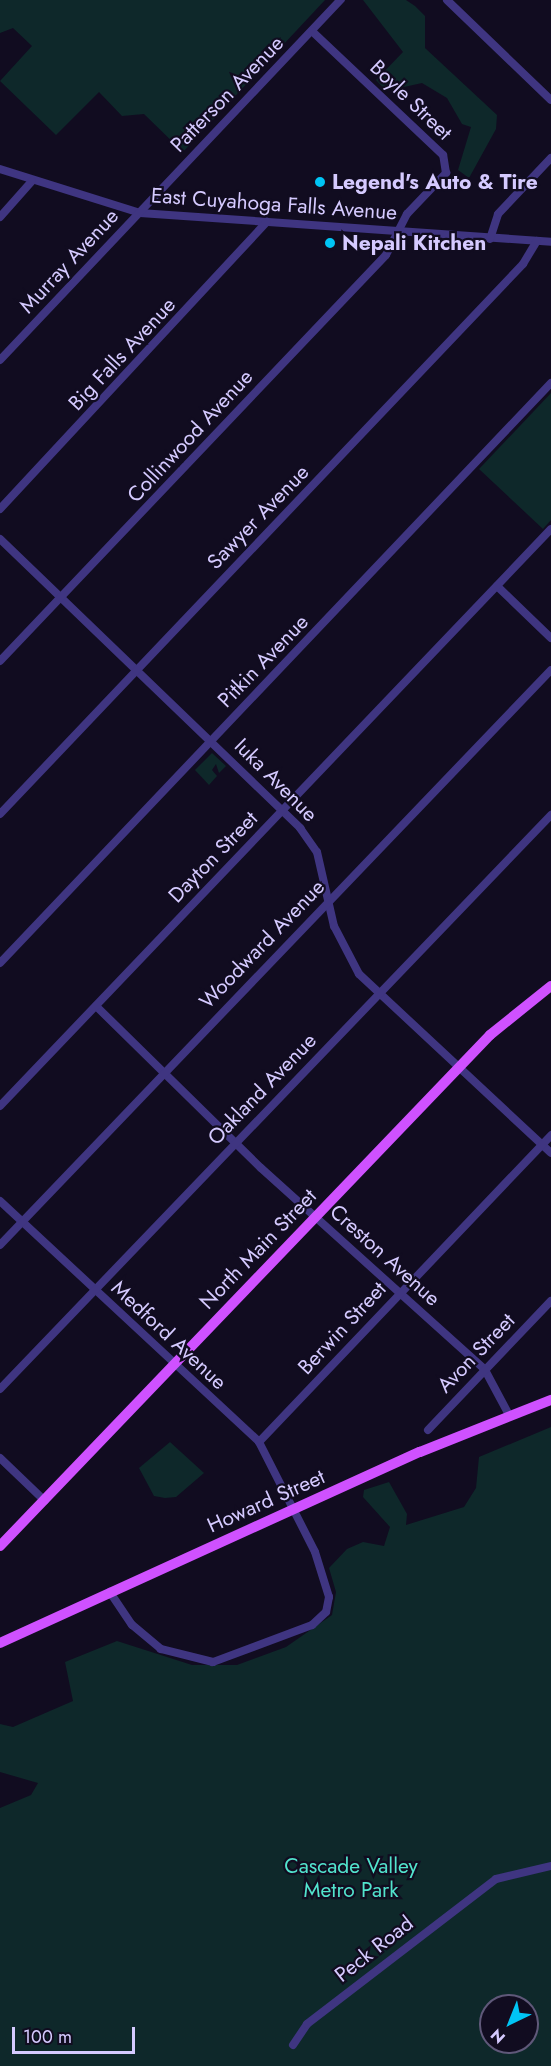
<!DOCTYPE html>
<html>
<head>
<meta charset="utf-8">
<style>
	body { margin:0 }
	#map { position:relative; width:551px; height:2066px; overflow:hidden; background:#110c20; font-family:Jost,sans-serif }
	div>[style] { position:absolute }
	.green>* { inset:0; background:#0e282a }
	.minor>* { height:8px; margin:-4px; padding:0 4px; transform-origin:4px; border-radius:4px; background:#3f3581 }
	.major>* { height:10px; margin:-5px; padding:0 5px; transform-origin:5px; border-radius:5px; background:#cf51ff }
	.dots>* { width:16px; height:16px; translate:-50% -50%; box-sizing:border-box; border:3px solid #110c20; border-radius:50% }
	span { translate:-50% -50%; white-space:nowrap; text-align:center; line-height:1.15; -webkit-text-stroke:4.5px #110c20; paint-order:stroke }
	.street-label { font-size:21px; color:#d5caff }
	.poi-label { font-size:21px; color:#d5caff; font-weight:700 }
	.left { translate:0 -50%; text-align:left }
	.park-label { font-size:21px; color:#52e3cd }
	.north { position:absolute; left:479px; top:1994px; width:60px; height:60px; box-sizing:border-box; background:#110c20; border:2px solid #5f5879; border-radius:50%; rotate:223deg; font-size:16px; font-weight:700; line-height:24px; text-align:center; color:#d5caff }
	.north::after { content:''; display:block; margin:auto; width:21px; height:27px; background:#00c5f5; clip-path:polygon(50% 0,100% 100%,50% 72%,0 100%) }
	.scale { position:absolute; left:12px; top:2027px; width:123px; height:27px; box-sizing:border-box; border:3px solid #d5caff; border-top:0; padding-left:8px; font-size:18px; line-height:21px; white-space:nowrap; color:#d5caff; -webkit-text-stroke:4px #110c20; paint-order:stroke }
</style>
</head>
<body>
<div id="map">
	<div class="green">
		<i style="clip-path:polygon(0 0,325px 0,183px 152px,144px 114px,122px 116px,99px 92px,56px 135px,0 81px,32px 46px,13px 28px,0 33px)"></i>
		<i style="clip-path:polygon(363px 0,406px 0,415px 6px,425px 16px,425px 48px,497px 115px,496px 129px,469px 178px,458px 170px,471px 127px,462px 124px,447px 98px,422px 83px,386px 91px,376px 80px,403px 52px)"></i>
		<i style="clip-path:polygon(551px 393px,551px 520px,543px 529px,479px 469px)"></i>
		<i style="clip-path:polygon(212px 753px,226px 766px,219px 773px,216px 764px,212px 770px,217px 776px,209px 785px,195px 770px)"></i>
		<i style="clip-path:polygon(evenodd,551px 1427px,551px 2066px,0 2066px,0 1808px,31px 1795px,38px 1783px,0 1772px,0 1724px,13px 1727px,73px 1701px,65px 1662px,117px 1641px,192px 1665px,237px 1665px,286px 1647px,332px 1615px,336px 1592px,329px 1568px,347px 1549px,363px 1542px,384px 1546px,390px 1527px,363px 1497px,364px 1490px,389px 1482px,407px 1514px,406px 1525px,464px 1507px,476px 1488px,479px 1457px,551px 1427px,491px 2006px,527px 2006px,527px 2042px,491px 2042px,491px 2006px)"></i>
		<i style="clip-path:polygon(170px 1442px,204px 1473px,176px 1497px,165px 1498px,154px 1496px,139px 1468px)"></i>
	</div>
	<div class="minor">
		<i style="left:447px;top:0;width:144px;rotate:43.9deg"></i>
		<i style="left:0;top:169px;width:147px;rotate:17.4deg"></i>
		<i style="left:140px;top:213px;width:412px;rotate:4deg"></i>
		<i style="left:0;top:217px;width:48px;rotate:-48.4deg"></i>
		<i style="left:490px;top:239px;width:26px;rotate:-72deg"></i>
		<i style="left:498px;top:214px;width:77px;rotate:-46.6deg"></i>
		<i style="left:0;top:360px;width:496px;rotate:-46.6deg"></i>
		<i style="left:0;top:509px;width:392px;rotate:-47.1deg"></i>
		<i style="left:0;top:539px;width:417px;rotate:43.9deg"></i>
		<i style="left:300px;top:828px;width:29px;rotate:55deg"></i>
		<i style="left:317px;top:852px;width:76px;rotate:77.1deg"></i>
		<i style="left:334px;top:926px;width:54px;rotate:62.5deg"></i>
		<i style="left:359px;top:974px;width:262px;rotate:43deg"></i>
		<i style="left:497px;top:586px;width:75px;rotate:43.9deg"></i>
		<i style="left:0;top:661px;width:560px;rotate:-46.45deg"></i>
		<i style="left:386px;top:255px;width:46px;rotate:-62.9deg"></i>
		<i style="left:407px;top:214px;width:57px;rotate:-46.4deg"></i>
		<i style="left:446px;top:173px;width:18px;rotate:-99deg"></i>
		<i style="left:443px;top:155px;width:180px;rotate:-136.6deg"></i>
		<i style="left:0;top:814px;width:759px;rotate:-46.44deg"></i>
		<i style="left:523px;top:264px;width:27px;rotate:-59deg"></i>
		<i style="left:0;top:963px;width:800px;rotate:-46.47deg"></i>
		<i style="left:96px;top:1006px;width:231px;rotate:44.5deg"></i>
		<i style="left:261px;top:1168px;width:302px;rotate:42deg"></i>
		<i style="left:485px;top:1370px;width:51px;rotate:61.9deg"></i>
		<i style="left:0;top:1106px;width:798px;rotate:-46.32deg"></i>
		<i style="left:0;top:1201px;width:354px;rotate:42.9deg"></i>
		<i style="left:259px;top:1442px;width:123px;rotate:63deg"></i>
		<i style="left:315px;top:1552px;width:47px;rotate:72.7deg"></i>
		<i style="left:329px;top:1597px;width:15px;rotate:101deg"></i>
		<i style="left:326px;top:1612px;width:19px;rotate:137deg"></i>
		<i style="left:312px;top:1625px;width:106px;rotate:159.5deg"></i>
		<i style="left:213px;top:1662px;width:54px;rotate:-166deg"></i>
		<i style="left:161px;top:1649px;width:38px;rotate:-140deg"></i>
		<i style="left:132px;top:1625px;width:40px;rotate:-124deg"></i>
		<i style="left:0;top:1245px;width:796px;rotate:-46.22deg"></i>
		<i style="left:0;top:1389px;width:796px;rotate:-46.17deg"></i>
		<i style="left:428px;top:1430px;width:178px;rotate:-46.4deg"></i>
		<i style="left:259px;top:1442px;width:424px;rotate:-46.4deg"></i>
		<i style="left:0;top:1458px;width:62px;rotate:43.7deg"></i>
		<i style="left:293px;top:2045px;width:25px;rotate:-56deg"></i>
		<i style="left:307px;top:2024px;width:238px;rotate:-37.5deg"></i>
		<i style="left:496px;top:1879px;width:57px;rotate:-13.3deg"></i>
	</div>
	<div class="major">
		<i style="left:0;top:1546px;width:708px;rotate:-46.2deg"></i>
		<i style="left:490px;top:1035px;width:78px;rotate:-38.8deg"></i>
		<i style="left:0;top:1643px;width:461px;rotate:-24.5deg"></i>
		<i style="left:420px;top:1452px;width:141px;rotate:-21.7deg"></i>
	</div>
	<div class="dots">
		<i style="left:320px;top:182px;background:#00c5f5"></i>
		<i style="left:330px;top:243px;background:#00c5f5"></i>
	</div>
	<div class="street-label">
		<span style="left:227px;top:94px;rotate:-46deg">Patterson Avenue</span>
		<span style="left:411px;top:100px;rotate:44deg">Boyle Street</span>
		<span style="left:274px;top:204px;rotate:4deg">East Cuyahoga Falls Avenue</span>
		<span style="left:69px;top:261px;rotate:-47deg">Murray Avenue</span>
		<span style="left:122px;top:354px;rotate:-47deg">Big Falls Avenue</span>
		<span style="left:190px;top:436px;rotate:-47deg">Collinwood Avenue</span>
		<span style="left:258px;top:517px;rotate:-46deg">Sawyer Avenue</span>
		<span style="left:263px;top:661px;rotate:-46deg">Pitkin Avenue</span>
		<span style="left:276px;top:780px;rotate:45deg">Iuka Avenue</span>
		<span style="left:213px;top:857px;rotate:-46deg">Dayton Street</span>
		<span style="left:262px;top:944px;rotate:-46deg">Woodward Avenue</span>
		<span style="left:262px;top:1089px;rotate:-46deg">Oakland Avenue</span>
		<span style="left:258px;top:1249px;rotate:-46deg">North Main Street</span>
		<span style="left:385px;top:1255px;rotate:42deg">Creston Avenue</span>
		<span style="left:342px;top:1328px;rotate:-47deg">Berwin Street</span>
		<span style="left:169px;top:1335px;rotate:43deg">Medford Avenue</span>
		<span style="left:476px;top:1353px;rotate:-46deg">Avon Street</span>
		<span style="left:266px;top:1501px;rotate:-24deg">Howard Street</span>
		<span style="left:374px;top:1949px;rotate:-38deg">Peck Road</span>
	</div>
	<div class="poi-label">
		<span class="left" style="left:332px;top:182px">Legend's Auto &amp; Tire</span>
		<span class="left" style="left:342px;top:243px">Nepali Kitchen</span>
	</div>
	<div class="park-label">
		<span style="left:351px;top:1878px">Cascade Valley<br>Metro Park</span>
	</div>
	<div class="north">N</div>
	<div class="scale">100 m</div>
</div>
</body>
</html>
